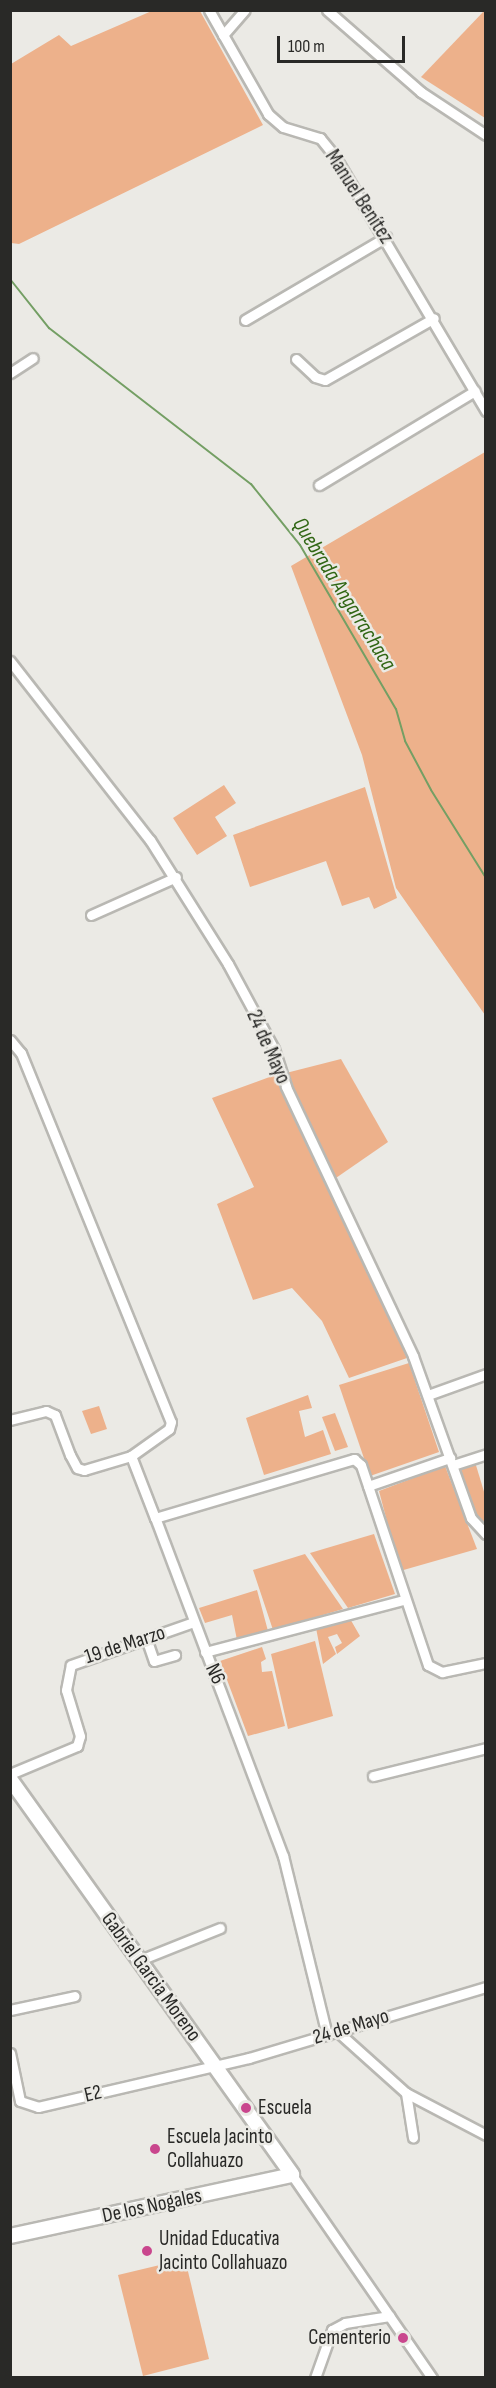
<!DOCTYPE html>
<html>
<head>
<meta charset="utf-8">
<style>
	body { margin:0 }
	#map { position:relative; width:496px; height:2388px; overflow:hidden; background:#ebeae5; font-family:"Sofia Sans Condensed",sans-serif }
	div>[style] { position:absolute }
	.green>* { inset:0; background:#edb18b }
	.stream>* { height:2px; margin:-1px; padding:0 1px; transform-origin:1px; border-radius:1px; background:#749f64 }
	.roads { filter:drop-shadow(2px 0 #b9b8b3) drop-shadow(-2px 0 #b9b8b3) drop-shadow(0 2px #b9b8b3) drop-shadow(0 -2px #b9b8b3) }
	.street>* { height:9px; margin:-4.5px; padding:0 4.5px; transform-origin:4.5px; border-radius:4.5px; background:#fff }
	.secondary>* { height:14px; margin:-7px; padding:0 7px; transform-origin:7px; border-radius:7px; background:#fff }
	.dots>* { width:16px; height:16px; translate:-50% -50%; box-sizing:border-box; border:3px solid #ebeae5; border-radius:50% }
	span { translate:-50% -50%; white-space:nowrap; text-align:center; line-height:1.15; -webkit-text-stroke:5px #ebeae5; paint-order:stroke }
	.street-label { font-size:21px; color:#292927 }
	.poi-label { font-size:21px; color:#292927 }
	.left { translate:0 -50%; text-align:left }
	.right { translate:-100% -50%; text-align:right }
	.water-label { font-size:22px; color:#306614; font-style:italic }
	.frame { position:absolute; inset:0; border:12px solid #292927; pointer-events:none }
	.scale { position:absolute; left:277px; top:36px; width:128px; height:27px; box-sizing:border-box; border:3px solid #292927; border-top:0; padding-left:8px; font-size:18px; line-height:21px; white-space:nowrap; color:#292927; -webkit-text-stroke:4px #ebeae5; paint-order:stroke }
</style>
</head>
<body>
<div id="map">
	<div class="green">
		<i style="clip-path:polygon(154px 10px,200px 11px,263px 125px,19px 244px,11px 243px,11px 64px,59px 35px,71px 46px)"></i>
		<i style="clip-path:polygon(484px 11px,486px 11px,485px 118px,421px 77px)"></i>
		<i style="clip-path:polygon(485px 452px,485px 1015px,396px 888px,362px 755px,291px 566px)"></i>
		<i style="clip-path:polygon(224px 785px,236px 803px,215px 817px,227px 836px,197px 855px,173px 818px)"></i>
		<i style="clip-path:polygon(365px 787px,397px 898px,374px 909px,369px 897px,342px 906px,326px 861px,250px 887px,233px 835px)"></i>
		<i style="clip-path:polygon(341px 1059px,388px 1142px,333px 1180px,286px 1073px)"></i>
		<i style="clip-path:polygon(275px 1075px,407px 1358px,349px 1378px,322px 1321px,292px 1288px,253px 1300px,217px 1204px,254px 1187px,212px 1098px)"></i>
		<i style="clip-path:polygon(409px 1363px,439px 1452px,370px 1476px,339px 1385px)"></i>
		<i style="clip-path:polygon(308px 1395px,312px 1408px,299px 1411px,305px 1437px,323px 1430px,331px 1454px,264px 1475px,246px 1418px)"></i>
		<i style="clip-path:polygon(99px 1406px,107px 1429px,91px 1434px,82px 1411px)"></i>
		<i style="clip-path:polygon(335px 1413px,348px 1447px,335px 1451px,322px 1417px)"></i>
		<i style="clip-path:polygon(475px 1462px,485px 1495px,485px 1528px,473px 1514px,457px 1469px)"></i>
		<i style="clip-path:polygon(445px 1466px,477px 1549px,400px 1571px,379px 1491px)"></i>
		<i style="clip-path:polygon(374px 1534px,395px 1594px,348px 1608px,310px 1553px)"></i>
		<i style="clip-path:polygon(305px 1554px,343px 1609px,273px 1630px,253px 1570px)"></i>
		<i style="clip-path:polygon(257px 1590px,268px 1631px,237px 1640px,232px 1615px,205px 1623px,199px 1608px)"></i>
		<i style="clip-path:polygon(349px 1617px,360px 1636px,337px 1654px,335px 1647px,342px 1643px,337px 1634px,328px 1637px,336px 1654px,323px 1664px,316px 1628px)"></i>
		<i style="clip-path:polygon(315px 1641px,333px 1716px,288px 1729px,271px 1654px)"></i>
		<i style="clip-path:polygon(262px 1647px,266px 1659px,261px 1662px,262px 1672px,272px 1671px,285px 1726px,248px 1736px,220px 1661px)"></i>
		<i style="clip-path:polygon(185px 2259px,209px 2359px,143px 2376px,118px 2275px)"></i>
	</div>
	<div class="stream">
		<i style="left:10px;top:279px;width:63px;rotate:51.5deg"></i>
		<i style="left:49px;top:328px;width:255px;rotate:37.7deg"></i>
		<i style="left:251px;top:484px;width:78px;rotate:51.2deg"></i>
		<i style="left:300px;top:545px;width:190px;rotate:59.7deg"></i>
		<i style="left:396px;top:709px;width:33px;rotate:74deg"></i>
		<i style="left:405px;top:741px;width:55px;rotate:62deg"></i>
		<i style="left:431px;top:790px;width:104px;rotate:58deg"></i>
	</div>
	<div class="roads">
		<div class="street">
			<i style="left:209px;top:10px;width:120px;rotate:60.4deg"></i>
			<i style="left:268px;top:114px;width:20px;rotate:41deg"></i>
			<i style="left:283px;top:127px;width:39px;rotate:17deg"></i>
			<i style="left:320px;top:138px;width:22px;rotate:51deg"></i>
			<i style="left:334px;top:155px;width:298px;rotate:59.3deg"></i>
			<i style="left:327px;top:10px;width:125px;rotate:41.1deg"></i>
			<i style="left:421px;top:92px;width:78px;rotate:33.5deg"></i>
			<i style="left:223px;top:35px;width:33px;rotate:-49deg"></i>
			<i style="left:245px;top:320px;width:164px;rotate:-30.5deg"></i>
			<i style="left:296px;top:359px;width:26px;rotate:43deg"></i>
			<i style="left:315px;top:377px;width:10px;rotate:17deg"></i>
			<i style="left:325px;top:380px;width:125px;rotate:-29.6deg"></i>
			<i style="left:10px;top:373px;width:27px;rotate:-33deg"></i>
			<i style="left:319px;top:485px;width:182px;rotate:-31.1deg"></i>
			<i style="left:10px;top:661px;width:227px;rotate:52deg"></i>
			<i style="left:150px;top:840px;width:146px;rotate:57.8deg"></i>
			<i style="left:228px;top:964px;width:97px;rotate:61.6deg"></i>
			<i style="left:274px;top:1049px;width:40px;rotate:72deg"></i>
			<i style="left:286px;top:1087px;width:297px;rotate:64.7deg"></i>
			<i style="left:413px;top:1356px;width:172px;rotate:70.3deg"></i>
			<i style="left:471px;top:1518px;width:22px;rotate:47deg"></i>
			<i style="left:91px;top:915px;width:93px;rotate:-24.1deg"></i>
			<i style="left:10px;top:1040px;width:17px;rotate:50deg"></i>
			<i style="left:21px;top:1053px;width:398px;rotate:67.9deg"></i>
			<i style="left:171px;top:1422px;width:7px;rotate:106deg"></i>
			<i style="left:169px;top:1429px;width:47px;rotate:144.6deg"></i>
			<i style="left:131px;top:1456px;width:49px;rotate:163.4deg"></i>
			<i style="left:84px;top:1470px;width:7px;rotate:-164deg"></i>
			<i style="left:77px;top:1468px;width:15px;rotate:-118deg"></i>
			<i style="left:70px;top:1455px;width:43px;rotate:-110.6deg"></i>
			<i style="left:55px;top:1415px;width:10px;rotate:-156deg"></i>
			<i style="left:46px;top:1411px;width:37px;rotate:166deg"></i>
			<i style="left:428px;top:1395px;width:62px;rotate:-19.9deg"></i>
			<i style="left:131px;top:1456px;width:66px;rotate:68.8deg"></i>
			<i style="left:453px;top:1465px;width:35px;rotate:-18deg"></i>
			<i style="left:368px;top:1486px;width:87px;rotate:-18.9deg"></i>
			<i style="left:146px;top:1638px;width:24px;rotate:71deg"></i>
			<i style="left:154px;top:1661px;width:22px;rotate:-16deg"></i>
			<i style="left:205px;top:1652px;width:205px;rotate:-14.7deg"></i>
			<i style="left:10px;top:1774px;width:73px;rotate:-22.7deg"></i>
			<i style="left:77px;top:1746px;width:10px;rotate:-73deg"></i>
			<i style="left:80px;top:1736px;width:48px;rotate:-106.9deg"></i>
			<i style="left:66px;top:1690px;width:25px;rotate:-79deg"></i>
			<i style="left:71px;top:1665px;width:130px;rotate:-19.3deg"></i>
			<i style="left:373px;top:1776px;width:116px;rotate:-13.9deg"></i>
			<i style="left:140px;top:1960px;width:86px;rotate:-21.8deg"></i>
			<i style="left:10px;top:2010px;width:66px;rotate:-12.2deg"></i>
			<i style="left:338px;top:2032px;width:91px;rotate:41.9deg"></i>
			<i style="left:406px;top:2093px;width:90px;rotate:27.7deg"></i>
			<i style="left:327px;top:2035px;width:184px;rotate:-103.8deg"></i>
			<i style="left:283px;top:1856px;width:361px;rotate:-110.7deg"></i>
			<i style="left:155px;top:1518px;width:208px;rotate:-16.5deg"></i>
			<i style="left:354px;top:1459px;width:9px;rotate:41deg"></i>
			<i style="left:361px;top:1465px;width:211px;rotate:71.5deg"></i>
			<i style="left:428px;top:1665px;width:16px;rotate:27deg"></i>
			<i style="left:442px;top:1672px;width:45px;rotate:-11.6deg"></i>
			<i style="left:10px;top:2053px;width:49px;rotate:78.2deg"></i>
			<i style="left:20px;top:2101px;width:19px;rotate:18deg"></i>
			<i style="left:38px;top:2107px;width:217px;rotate:-13.1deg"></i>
			<i style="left:249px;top:2058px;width:247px;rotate:-16.7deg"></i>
			<i style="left:406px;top:2093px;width:45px;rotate:81deg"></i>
			<i style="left:292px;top:2175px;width:247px;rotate:55.4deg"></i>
			<i style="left:315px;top:2378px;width:51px;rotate:-70.5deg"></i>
			<i style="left:332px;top:2330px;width:15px;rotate:-28deg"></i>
			<i style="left:345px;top:2323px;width:45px;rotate:-9deg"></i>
		</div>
		<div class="secondary">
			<i style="left:10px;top:1779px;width:486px;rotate:54.5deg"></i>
			<i style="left:292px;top:2175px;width:289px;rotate:167.8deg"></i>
		</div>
	</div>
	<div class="dots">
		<i style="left:246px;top:2108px;background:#c9468d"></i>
		<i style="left:155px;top:2149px;background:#c9468d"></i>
		<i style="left:147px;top:2251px;background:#c9468d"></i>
		<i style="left:403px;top:2338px;background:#c9468d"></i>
	</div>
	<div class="street-label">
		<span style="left:359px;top:197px;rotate:57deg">Manuel Benítez</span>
		<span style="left:268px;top:1047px;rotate:66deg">24 de Mayo</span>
		<span style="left:125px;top:1645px;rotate:-18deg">19 de Marzo</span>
		<span style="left:215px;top:1674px;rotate:66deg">N6</span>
		<span style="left:151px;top:1977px;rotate:54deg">Gabriel Garcia Moreno</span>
		<span style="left:351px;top:2027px;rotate:-17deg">24 de Mayo</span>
		<span style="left:93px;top:2094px;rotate:-13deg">E2</span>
		<span style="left:152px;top:2206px;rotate:-12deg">De los Nogales</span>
	</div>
	<div class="poi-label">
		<span class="left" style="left:258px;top:2108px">Escuela</span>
		<span class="left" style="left:167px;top:2149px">Escuela Jacinto<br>Collahuazo</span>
		<span class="left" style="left:159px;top:2251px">Unidad Educativa<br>Jacinto Collahuazo</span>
		<span class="right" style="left:391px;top:2338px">Cementerio</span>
	</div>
	<div class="water-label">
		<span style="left:344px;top:594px;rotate:58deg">Quebrada Angarrachaca</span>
	</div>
	<div class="frame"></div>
	<div class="scale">100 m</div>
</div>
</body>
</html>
